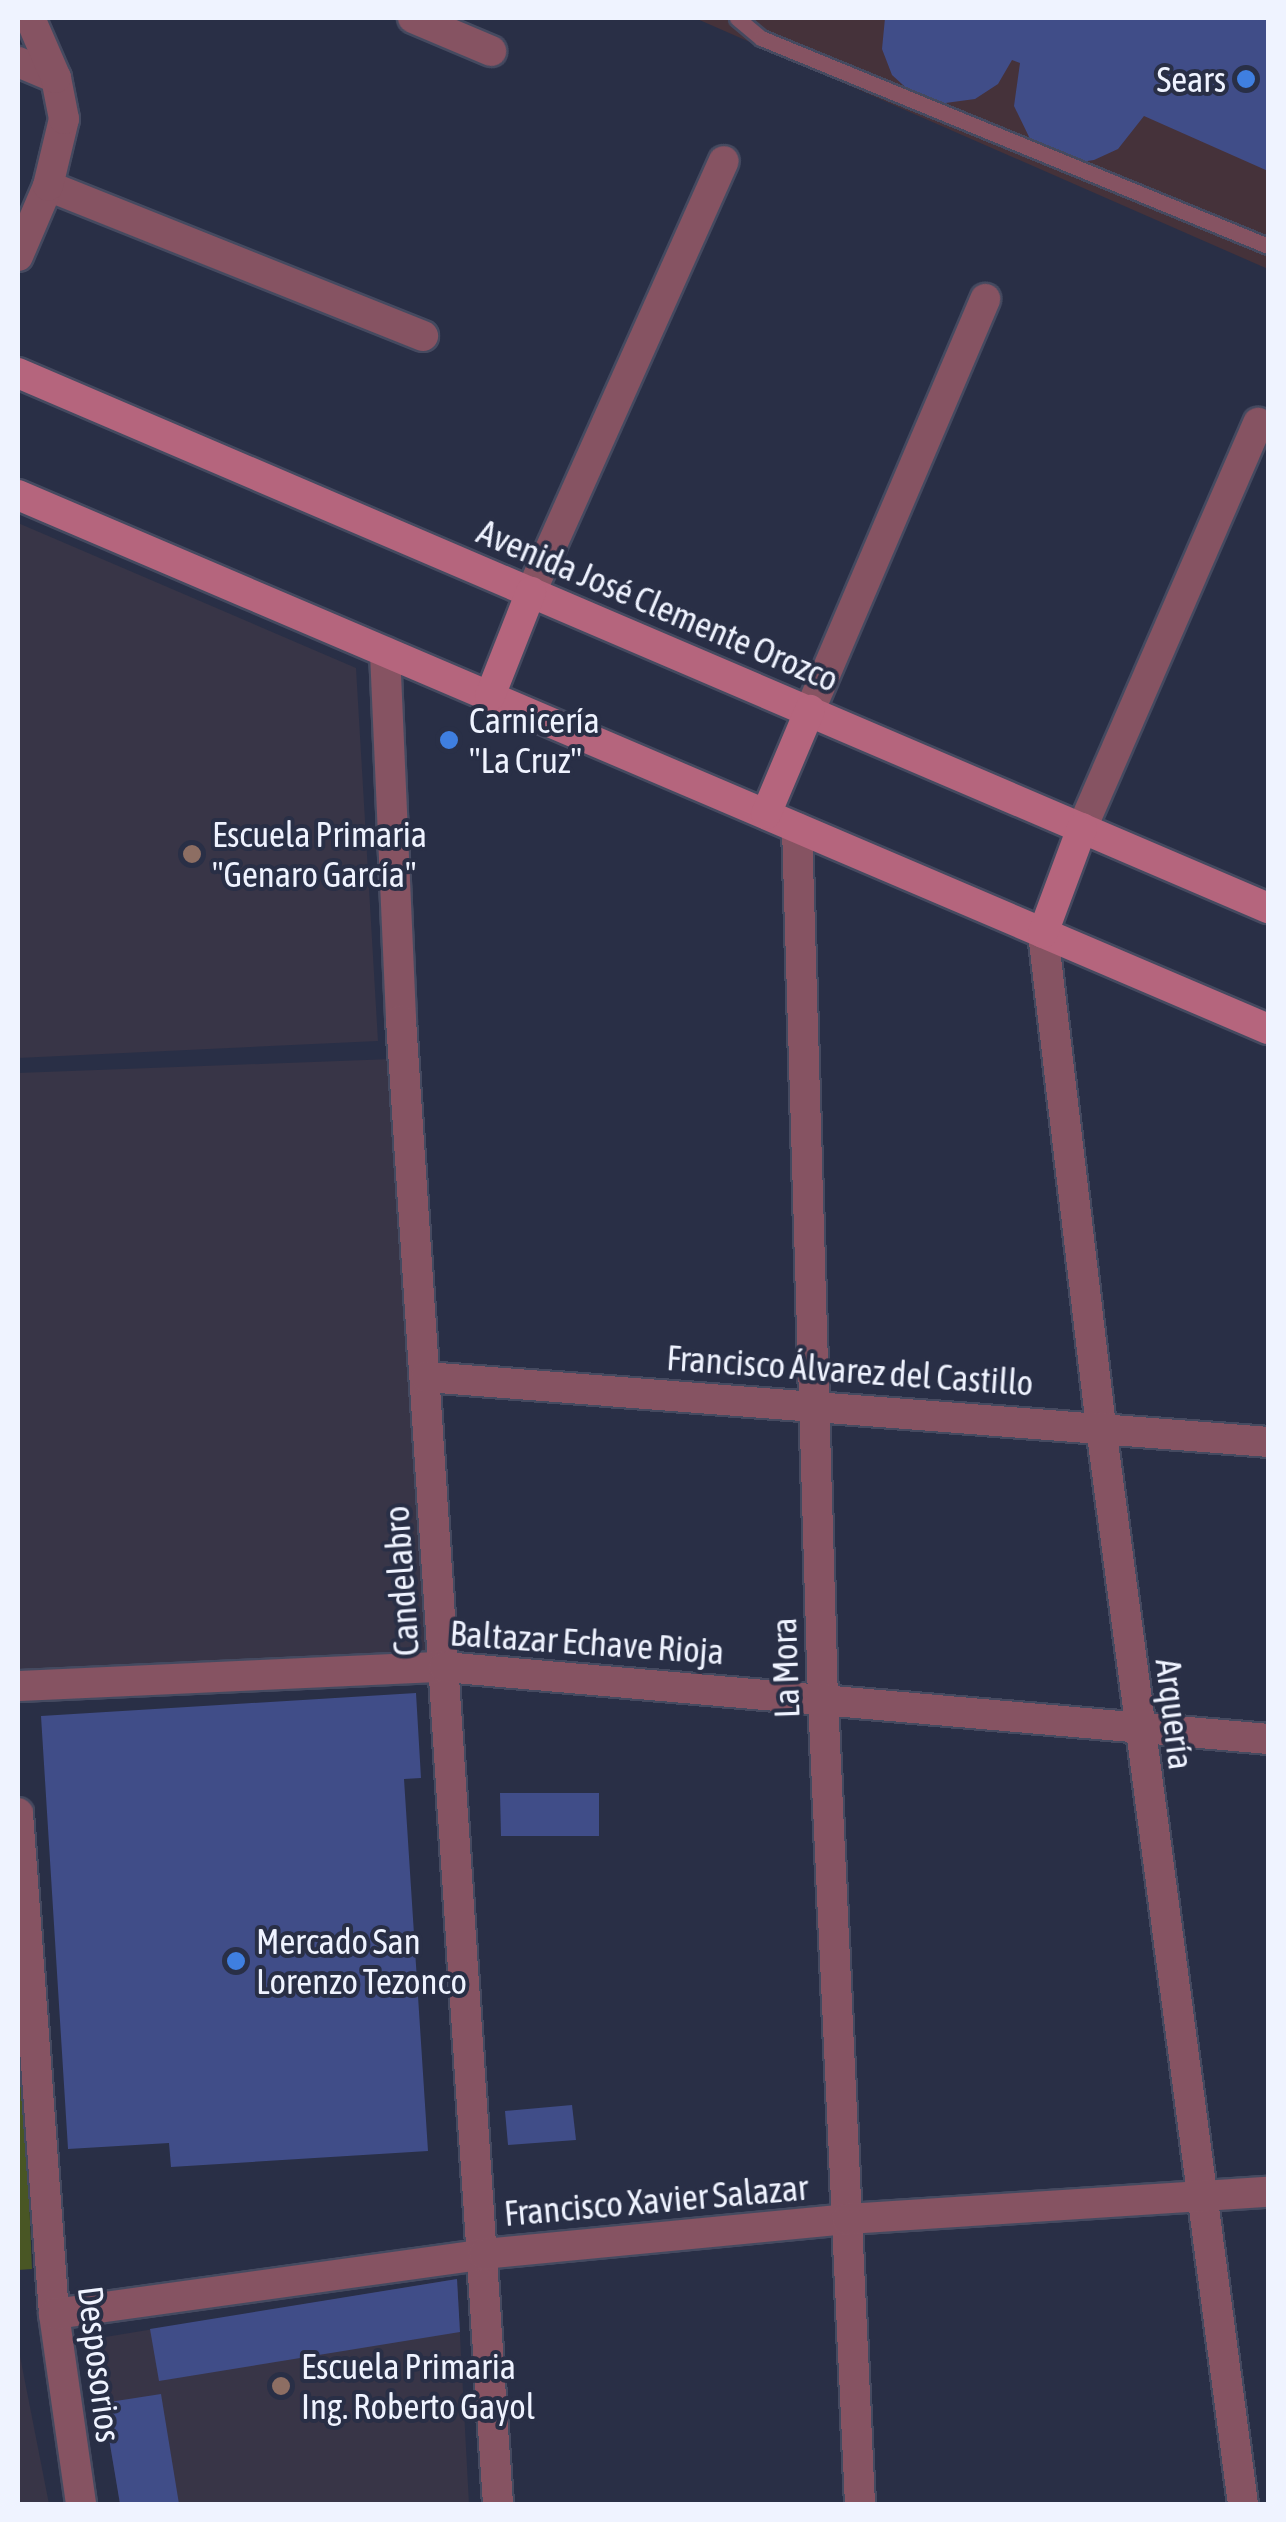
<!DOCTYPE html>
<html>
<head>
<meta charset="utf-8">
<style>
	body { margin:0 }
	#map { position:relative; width:1286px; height:2522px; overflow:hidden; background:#292f46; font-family:"Asap Condensed",sans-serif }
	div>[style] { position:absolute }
	.commercial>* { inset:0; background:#45323a }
	.education>* { inset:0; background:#383547 }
	.green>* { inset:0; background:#495624 }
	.building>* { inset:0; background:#404d88 }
	.roads { filter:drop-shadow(2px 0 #454a60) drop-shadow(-2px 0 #454a60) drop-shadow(0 2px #454a60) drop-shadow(0 -2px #454a60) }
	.lane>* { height:15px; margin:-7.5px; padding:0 7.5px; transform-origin:7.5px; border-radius:7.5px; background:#865362 }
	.street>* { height:30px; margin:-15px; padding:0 15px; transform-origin:15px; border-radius:15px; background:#865362 }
	.secondary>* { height:30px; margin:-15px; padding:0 15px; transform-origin:15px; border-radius:15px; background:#b5657d }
	.dots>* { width:28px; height:28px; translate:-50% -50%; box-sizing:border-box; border:5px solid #292f46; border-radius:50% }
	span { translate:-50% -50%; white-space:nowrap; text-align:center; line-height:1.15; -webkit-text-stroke:8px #292f46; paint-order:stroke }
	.poi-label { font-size:35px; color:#eff3ff }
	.right { translate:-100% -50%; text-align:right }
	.left { translate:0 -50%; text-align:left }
	.street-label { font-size:35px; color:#eff3ff }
	.frame { position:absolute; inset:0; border:20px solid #eff3ff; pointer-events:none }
</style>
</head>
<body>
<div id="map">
	<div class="commercial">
		<i style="clip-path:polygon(695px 18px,1268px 18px,1268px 269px)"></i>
	</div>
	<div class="education">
		<i style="clip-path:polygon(18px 523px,356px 668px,378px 1041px,18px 1058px)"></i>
		<i style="clip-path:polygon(392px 1059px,429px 1668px,18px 1684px,18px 1073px)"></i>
		<i style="clip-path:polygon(457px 2279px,469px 2504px,120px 2504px,93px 2339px)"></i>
		<i style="clip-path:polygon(19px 2351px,49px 2504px,18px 2504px)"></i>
	</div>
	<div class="green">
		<i style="clip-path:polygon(18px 1936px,32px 2269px,18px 2270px)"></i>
	</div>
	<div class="building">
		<i style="clip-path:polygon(885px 18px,1268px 18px,1268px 171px,1144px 116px,1118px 149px,1094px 160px,1081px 162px,1032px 143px,1014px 106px,1020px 63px,1012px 60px,998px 84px,975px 99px,938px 104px,913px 94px,892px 75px,882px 49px)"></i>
		<i style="clip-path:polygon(416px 1693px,421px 1778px,404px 1779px,428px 2151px,171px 2167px,169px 2143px,68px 2149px,41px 1716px)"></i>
		<i style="clip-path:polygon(500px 1793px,599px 1793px,599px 1836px,501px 1836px)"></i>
		<i style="clip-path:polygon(572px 2105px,576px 2140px,508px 2145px,505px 2111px)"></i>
		<i style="clip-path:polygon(457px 2279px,460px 2332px,159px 2381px,150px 2329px)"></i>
		<i style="clip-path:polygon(161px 2394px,179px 2504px,120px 2504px,103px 2403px)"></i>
	</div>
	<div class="roads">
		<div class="lane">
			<i style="left:737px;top:18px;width:31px;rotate:40deg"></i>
			<i style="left:761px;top:38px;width:548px;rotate:22.31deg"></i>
		</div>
		<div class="street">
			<i style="left:413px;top:18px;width:85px;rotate:22.9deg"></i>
			<i style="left:18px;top:62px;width:41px;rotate:22.8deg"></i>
			<i style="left:48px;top:186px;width:404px;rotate:21.8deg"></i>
			<i style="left:18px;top:256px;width:76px;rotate:-66.8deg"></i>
			<i style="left:48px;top:186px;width:69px;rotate:-76.6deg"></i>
			<i style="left:64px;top:119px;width:42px;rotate:-101deg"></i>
			<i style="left:56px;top:78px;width:65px;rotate:-113.4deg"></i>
			<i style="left:531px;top:592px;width:472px;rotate:-65.9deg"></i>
			<i style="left:385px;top:652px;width:368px;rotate:87.5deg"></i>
			<i style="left:401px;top:1020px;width:1487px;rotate:86.26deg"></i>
			<i style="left:810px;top:710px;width:447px;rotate:-66.9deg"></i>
			<i style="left:797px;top:828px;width:871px;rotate:88.29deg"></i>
			<i style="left:823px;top:1699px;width:806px;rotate:87.37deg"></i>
			<i style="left:1082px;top:828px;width:442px;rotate:-66.5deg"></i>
			<i style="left:1043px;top:933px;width:497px;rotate:83.3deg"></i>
			<i style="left:1101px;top:1427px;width:1086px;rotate:82.49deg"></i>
			<i style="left:426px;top:1377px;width:845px;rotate:4.41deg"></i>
			<i style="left:18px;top:1686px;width:426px;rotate:-2.6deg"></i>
			<i style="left:444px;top:1667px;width:827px;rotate:4.99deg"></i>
			<i style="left:18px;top:1813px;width:502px;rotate:85.89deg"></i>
			<i style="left:54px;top:2314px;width:192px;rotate:81.9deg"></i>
			<i style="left:54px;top:2314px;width:434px;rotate:-7.9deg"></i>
			<i style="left:484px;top:2254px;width:365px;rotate:-5.5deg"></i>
			<i style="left:847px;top:2219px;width:422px;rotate:-3.7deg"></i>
		</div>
		<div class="secondary">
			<i style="left:18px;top:373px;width:1360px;rotate:23.17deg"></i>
			<i style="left:18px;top:495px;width:1359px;rotate:23.13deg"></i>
			<i style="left:490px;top:696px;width:112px;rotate:-68.5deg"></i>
			<i style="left:766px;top:814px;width:113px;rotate:-67.1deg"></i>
			<i style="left:1043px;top:933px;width:112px;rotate:-69.6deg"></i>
		</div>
	</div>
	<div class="dots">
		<i style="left:1246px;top:79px;background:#3f7fe0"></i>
		<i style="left:449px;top:740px;background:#3f7fe0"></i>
		<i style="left:192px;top:854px;background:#8d6e63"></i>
		<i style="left:236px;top:1961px;background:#3f7fe0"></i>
		<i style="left:281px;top:2386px;background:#8d6e63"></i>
	</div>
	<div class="poi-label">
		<span class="right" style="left:1226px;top:79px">Sears</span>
		<span class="left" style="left:469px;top:740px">Carnicería<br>"La Cruz"</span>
		<span class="left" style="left:212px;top:854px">Escuela Primaria<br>"Genaro García"</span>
		<span class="left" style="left:256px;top:1961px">Mercado San<br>Lorenzo Tezonco</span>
		<span class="left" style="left:301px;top:2386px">Escuela Primaria<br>Ing. Roberto Gayol</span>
	</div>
	<div class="street-label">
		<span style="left:658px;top:605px;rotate:23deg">Avenida José Clemente Orozco</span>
		<span style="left:850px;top:1370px;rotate:4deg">Francisco Álvarez del Castillo</span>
		<span style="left:401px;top:1581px;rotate:-94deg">Candelabro</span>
		<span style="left:587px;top:1642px;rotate:4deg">Baltazar Echave Rioja</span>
		<span style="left:785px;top:1668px;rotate:-92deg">La Mora</span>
		<span style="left:1175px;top:1714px;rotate:83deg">Arquería</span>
		<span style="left:656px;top:2200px;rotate:-5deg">Francisco Xavier Salazar</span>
		<span style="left:100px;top:2364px;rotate:83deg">Desposorios</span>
	</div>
	<div class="frame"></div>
</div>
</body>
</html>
